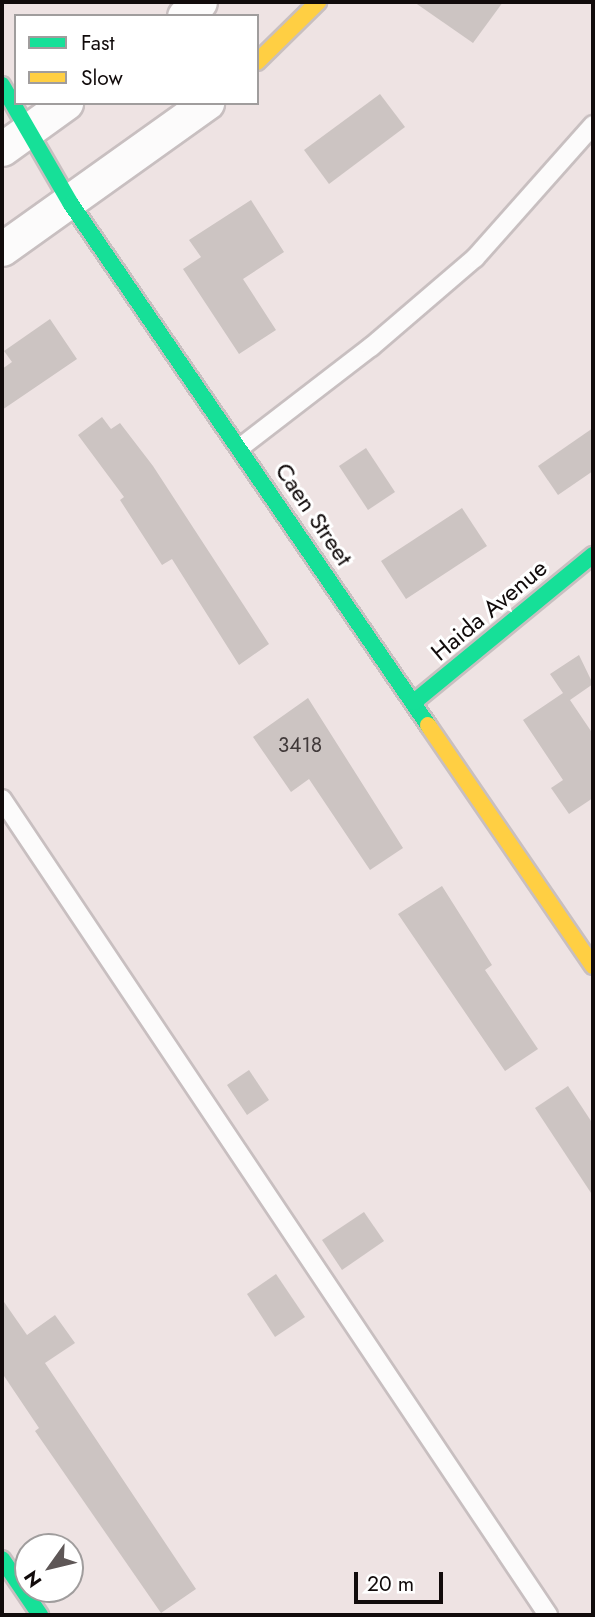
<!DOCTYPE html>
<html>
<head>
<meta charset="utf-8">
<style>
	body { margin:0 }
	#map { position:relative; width:595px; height:1617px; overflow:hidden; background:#eee3e3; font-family:Jost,sans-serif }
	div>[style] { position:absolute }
	.building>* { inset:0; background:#ccc4c2 }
	.roads { filter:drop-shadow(2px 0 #c8bfc0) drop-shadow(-2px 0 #c8bfc0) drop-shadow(0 2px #c8bfc0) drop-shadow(0 -2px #c8bfc0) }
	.lane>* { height:18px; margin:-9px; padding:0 9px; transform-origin:9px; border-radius:9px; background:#fcfbfb }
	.street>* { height:33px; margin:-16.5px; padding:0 16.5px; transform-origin:16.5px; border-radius:16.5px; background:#fcfbfb }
	.fast>* { height:16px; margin:-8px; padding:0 8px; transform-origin:8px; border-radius:8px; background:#16e098 }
	.slow>* { height:16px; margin:-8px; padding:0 8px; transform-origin:8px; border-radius:8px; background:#ffcf43 }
	span { translate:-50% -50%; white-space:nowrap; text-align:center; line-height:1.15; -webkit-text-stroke:6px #fff; paint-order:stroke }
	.number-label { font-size:21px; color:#403939 }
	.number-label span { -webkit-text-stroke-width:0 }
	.street-label { font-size:24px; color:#110b0b }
	.frame { position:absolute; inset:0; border:4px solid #110b0b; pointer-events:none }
	.legend { position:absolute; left:14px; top:14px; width:245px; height:91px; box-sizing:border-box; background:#fff; border:2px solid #a09d9d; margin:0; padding:9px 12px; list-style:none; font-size:21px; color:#110b0b }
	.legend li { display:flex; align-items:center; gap:14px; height:35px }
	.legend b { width:35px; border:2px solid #a09d9d }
	.north { position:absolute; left:14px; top:1533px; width:70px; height:70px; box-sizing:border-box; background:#fff; border:2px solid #a09d9d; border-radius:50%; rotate:236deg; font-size:19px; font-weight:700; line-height:28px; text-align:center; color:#110b0b }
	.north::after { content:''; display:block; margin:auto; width:24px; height:32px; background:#5e5757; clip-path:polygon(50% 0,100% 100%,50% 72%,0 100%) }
	.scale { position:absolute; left:354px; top:1572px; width:89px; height:32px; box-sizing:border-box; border:4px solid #110b0b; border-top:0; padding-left:9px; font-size:21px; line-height:24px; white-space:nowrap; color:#110b0b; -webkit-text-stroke:5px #fff; paint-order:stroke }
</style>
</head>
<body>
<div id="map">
	<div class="building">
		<i style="clip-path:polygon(414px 2px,503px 2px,473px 43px)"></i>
		<i style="clip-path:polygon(380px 94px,405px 127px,329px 184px,304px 150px)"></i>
		<i style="clip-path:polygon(251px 200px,284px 252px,243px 279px,276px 330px,239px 354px,183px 269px,201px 257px,189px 240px)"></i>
		<i style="clip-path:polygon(50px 319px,77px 359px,2px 410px,2px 369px,12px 362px,4px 351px)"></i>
		<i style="clip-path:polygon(102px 417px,111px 429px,120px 423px,153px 466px,269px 644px,239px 665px,172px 559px,162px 565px,120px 500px,124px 497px,78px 435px)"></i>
		<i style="clip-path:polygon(593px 428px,593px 471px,558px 495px,538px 466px)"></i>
		<i style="clip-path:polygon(366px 448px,395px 492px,368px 510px,339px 466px)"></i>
		<i style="clip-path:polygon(462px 508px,487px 546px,406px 599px,381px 561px)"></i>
		<i style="clip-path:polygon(579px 655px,593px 684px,570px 700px,593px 734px,593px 798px,569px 814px,551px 788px,563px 780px,523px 720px,563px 693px,550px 674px)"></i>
		<i style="clip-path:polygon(308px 698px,403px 848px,370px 870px,309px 779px,291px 792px,253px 737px)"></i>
		<i style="clip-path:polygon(442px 886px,492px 965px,485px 970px,538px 1049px,505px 1071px,398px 914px)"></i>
		<i style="clip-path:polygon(249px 1070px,269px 1100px,247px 1115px,227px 1085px)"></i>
		<i style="clip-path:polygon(568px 1086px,593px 1124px,593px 1196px,535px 1108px)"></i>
		<i style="clip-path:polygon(364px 1212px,384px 1241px,342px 1270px,322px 1240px)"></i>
		<i style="clip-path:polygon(276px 1274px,305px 1317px,275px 1337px,247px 1294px)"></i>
		<i style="clip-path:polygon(2px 1299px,27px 1335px,55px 1315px,75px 1343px,45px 1363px,196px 1589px,161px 1613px,35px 1431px,39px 1428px,2px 1373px)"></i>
	</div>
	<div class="roads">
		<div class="lane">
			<i style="left:241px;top:447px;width:164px;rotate:-37.6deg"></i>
			<i style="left:371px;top:347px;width:137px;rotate:-40.6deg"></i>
			<i style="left:475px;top:258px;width:178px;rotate:-48.4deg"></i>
			<i style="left:2px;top:799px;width:982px;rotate:56.21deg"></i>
		</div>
		<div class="street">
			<i style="left:184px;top:16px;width:21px;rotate:-41deg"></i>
			<i style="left:2px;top:149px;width:79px;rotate:-35.7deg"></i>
			<i style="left:2px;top:249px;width:252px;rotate:-35.5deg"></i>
		</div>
		<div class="fast">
			<i style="left:2px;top:85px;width:138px;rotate:59.9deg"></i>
			<i style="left:71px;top:204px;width:632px;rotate:55.58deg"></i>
			<i style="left:414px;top:702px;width:232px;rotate:-39.4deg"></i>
			<i style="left:2px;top:1559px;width:68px;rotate:55.8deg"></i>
		</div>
		<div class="slow">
			<i style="left:257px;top:62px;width:86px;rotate:-44.5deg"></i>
			<i style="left:428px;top:725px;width:292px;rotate:55.6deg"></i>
		</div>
	</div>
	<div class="number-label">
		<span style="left:300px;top:745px">3418</span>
	</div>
	<div class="street-label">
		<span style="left:314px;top:514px;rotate:56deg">Caen Street</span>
		<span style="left:489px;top:610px;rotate:-40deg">Haida Avenue</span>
	</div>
	<div class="frame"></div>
	<ul class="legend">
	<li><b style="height:9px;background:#16e098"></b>Fast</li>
	<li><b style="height:9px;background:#ffcf43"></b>Slow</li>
	</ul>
	<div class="north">N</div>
	<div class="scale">20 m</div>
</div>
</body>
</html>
